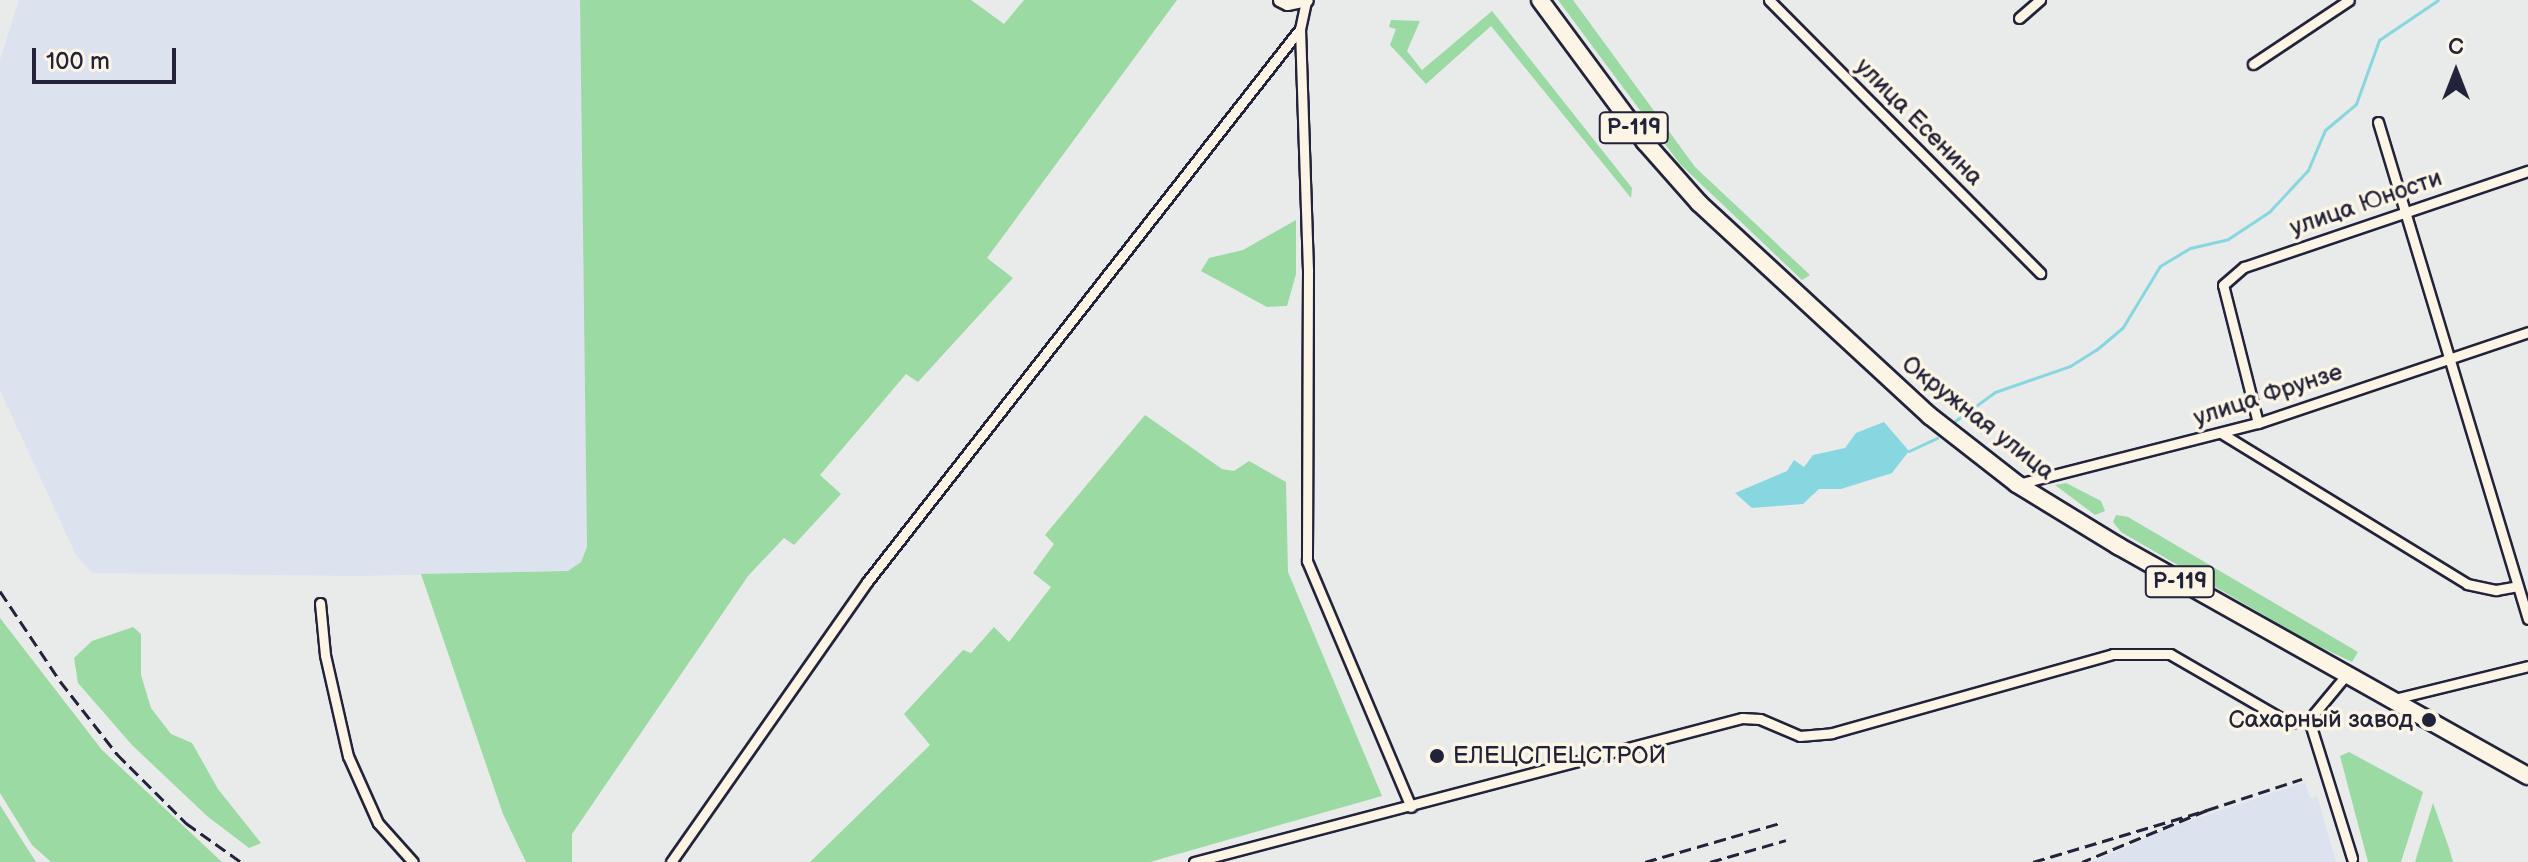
<!DOCTYPE html>
<html>
<head>
<meta charset="utf-8">
<style>
	body { margin:0 }
	#map { position:relative; width:2528px; height:862px; overflow:hidden; background:#e9eaea; font-family:"Balsamiq Sans",sans-serif }
	div>[style] { position:absolute }
	.built>* { inset:0; background:#dce3ee }
	.green>* { inset:0; background:#9bdaa3 }
	.water>* { inset:0; background:#87d7e1 }
	.stream>* { height:3px; margin:-1.5px; padding:0 1.5px; transform-origin:1.5px; border-radius:1.5px; background:#87d7e1 }
	.roads { filter:drop-shadow(2px 0 #22223b) drop-shadow(-2px 0 #22223b) drop-shadow(0 2px #22223b) drop-shadow(0 -2px #22223b) }
	.minor>* { height:9px; margin:-4.5px; padding:0 4.5px; transform-origin:4.5px; border-radius:4.5px; background:#fcf5e5 }
	.tertiary>* { height:11px; margin:-5.5px; padding:0 5.5px; transform-origin:5.5px; border-radius:5.5px; background:#fcf5e5 }
	.trunk>* { height:16px; margin:-8px; padding:0 8px; transform-origin:8px; border-radius:8px; background:#fcf5e5 }
	.rail>* { height:3px; margin-top:-1.5px; transform-origin:0; background:repeating-linear-gradient(90deg,#22223b 0 12px,transparent 0 18px) }
	.dots>* { width:22px; height:22px; translate:-50% -50%; box-sizing:border-box; border:4px solid #fcf5e5; border-radius:50% }
	span { translate:-50% -50%; white-space:nowrap; text-align:center; line-height:1.15; -webkit-text-stroke:7px #fcf5e5; paint-order:stroke }
	.shield-label span { padding:2px 6px; background:#fcf5e5; border:2px solid; border-radius:6px; -webkit-text-stroke-width:0 }
	.shield-label { font-size:22px; color:#22223b; font-weight:700 }
	.street-label { font-size:24px; color:#22223b }
	.poi-label { font-size:24px; color:#22223b }
	.right { translate:-100% -50%; text-align:right }
	.left { translate:0 -50%; text-align:left }
	.north { position:absolute; left:2416px; top:32px; width:80px; height:80px; -webkit-text-stroke:6px #fcf5e5; paint-order:stroke; rotate:0deg; font-size:22px; font-weight:700; line-height:32px; text-align:center; color:#22223b }
	.north::after { content:''; display:block; margin:auto; width:28px; height:36px; background:#22223b; clip-path:polygon(50% 0,100% 100%,50% 72%,0 100%) }
	.scale { position:absolute; left:32px; top:48px; width:144px; height:36px; box-sizing:border-box; border:4px solid #22223b; border-top:0; padding-left:10px; font-size:24px; line-height:28px; white-space:nowrap; color:#22223b; -webkit-text-stroke:6px #fcf5e5; paint-order:stroke }
</style>
</head>
<body>
<div id="map">
	<div class="built">
		<i style="clip-path:polygon(19px 0,580px 0,587px 547px,581px 562px,568px 571px,358px 576px,92px 573px,76px 555px,0 390px,0 60px)"></i>
		<i style="clip-path:polygon(2305px 782px,2310px 798px,2317px 796px,2336px 862px,2093px 862px,2168px 828px)"></i>
	</div>
	<div class="green">
		<i style="clip-path:polygon(580px 0,971px 0,1004px 24px,1024px 0,1177px 0,987px 258px,1013px 278px,918px 382px,906px 374px,820px 475px,841px 494px,794px 545px,784px 538px,748px 576px,572px 834px,572px 862px,526px 862px,503px 814px,421px 574px,568px 571px,581px 562px,587px 547px)"></i>
		<i style="clip-path:polygon(1558px 0,1573px 0,1695px 167px,1810px 275px,1802px 280px,1680px 164px)"></i>
		<i style="clip-path:polygon(1492px 11px,1632px 188px,1631px 198px,1491px 26px,1426px 84px,1390px 45px,1396px 29px,1389px 27px,1391px 20px,1420px 21px,1407px 51px,1422px 70px)"></i>
		<i style="clip-path:polygon(1296px 220px,1296px 274px,1287px 306px,1267px 307px,1201px 271px,1209px 258px,1243px 250px)"></i>
		<i style="clip-path:polygon(1145px 415px,1222px 469px,1234px 471px,1249px 461px,1286px 482px,1288px 572px,1382px 796px,1150px 862px,810px 862px,930px 745px,904px 714px,963px 650px,971px 653px,994px 627px,1009px 642px,1051px 587px,1033px 573px,1054px 544px,1045px 535px)"></i>
		<i style="clip-path:polygon(2066px 483px,2101px 501px,2105px 511px,2095px 515px,2055px 485px)"></i>
		<i style="clip-path:polygon(2116px 515px,2128px 517px,2358px 652px,2352px 662px,2308px 641px,2121px 532px,2113px 522px)"></i>
		<i style="clip-path:polygon(0 618px,102px 750px,222px 862px,51px 862px,32px 845px,0 793px)"></i>
		<i style="clip-path:polygon(133px 627px,141px 634px,141px 675px,151px 708px,171px 734px,192px 743px,218px 789px,261px 843px,249px 848px,207px 816px,132px 745px,78px 683px,74px 658px,92px 641px)"></i>
		<i style="clip-path:polygon(2349px 752px,2423px 792px,2401px 862px,2368px 862px,2340px 756px)"></i>
		<i style="clip-path:polygon(2433px 803px,2449px 848px,2453px 862px,2415px 862px)"></i>
		<i style="clip-path:polygon(0 805px,25px 845px,36px 862px,0 862px)"></i>
	</div>
	<div class="water">
		<i style="clip-path:polygon(1884px 422px,1909px 451px,1892px 473px,1841px 489px,1819px 489px,1803px 504px,1752px 508px,1735px 493px,1787px 471px,1794px 460px,1804px 467px,1813px 455px,1845px 448px,1856px 433px)"></i>
	</div>
	<div class="stream">
		<i style="left:1955px;top:421px;width:49px;rotate:-35.9deg"></i>
		<i style="left:1995px;top:392px;width:79px;rotate:-19.1deg"></i>
		<i style="left:2070px;top:366px;width:31px;rotate:-32deg"></i>
		<i style="left:2096px;top:350px;width:35px;rotate:-40deg"></i>
		<i style="left:2123px;top:327px;width:71px;rotate:-58.8deg"></i>
		<i style="left:2160px;top:266px;width:35px;rotate:-31deg"></i>
		<i style="left:2190px;top:248px;width:39px;rotate:-13deg"></i>
		<i style="left:2228px;top:239px;width:49px;rotate:-33.4deg"></i>
		<i style="left:2269px;top:212px;width:57px;rotate:-47.1deg"></i>
		<i style="left:2308px;top:170px;width:43px;rotate:-67deg"></i>
		<i style="left:2325px;top:130px;width:40px;rotate:-40deg"></i>
		<i style="left:2356px;top:104px;width:68px;rotate:-70.2deg"></i>
		<i style="left:2379px;top:40px;width:71px;rotate:-34.1deg"></i>
		<i style="left:1909px;top:451px;width:31px;rotate:-25deg"></i>
	</div>
	<div class="roads">
		<div class="minor">
			<i style="left:1769px;top:0;width:385px;rotate:45.2deg"></i>
			<i style="left:1306px;top:1px;width:29px;rotate:102deg"></i>
			<i style="left:1300px;top:29px;width:241px;rotate:88.1deg"></i>
			<i style="left:1308px;top:270px;width:291px;rotate:90.2deg"></i>
			<i style="left:1307px;top:561px;width:267px;rotate:67.1deg"></i>
			<i style="left:2019px;top:18px;width:28px;rotate:-41deg"></i>
			<i style="left:2253px;top:64px;width:115px;rotate:-33.7deg"></i>
			<i style="left:2378px;top:122px;width:519px;rotate:73.21deg"></i>
			<i style="left:2258px;top:423px;width:142px;rotate:-104.2deg"></i>
			<i style="left:2223px;top:285px;width:28px;rotate:-41deg"></i>
			<i style="left:2244px;top:267px;width:300px;rotate:-18.7deg"></i>
			<i style="left:2221px;top:433px;width:289px;rotate:31.5deg"></i>
			<i style="left:2467px;top:584px;width:30px;rotate:12deg"></i>
			<i style="left:2496px;top:590px;width:22px;rotate:-10deg"></i>
			<i style="left:2018px;top:484px;width:248px;rotate:-14.3deg"></i>
			<i style="left:2258px;top:423px;width:285px;rotate:-18.6deg"></i>
			<i style="left:320px;top:603px;width:52px;rotate:84.5deg"></i>
			<i style="left:325px;top:655px;width:104px;rotate:77.2deg"></i>
			<i style="left:348px;top:756px;width:73px;rotate:65.9deg"></i>
			<i style="left:378px;top:823px;width:52px;rotate:48.1deg"></i>
			<i style="left:2347px;top:674px;width:60px;rotate:129.6deg"></i>
			<i style="left:2309px;top:720px;width:145px;rotate:72.7deg"></i>
			<i style="left:2394px;top:699px;width:138px;rotate:-13.8deg"></i>
			<i style="left:671px;top:862px;width:342px;rotate:-55deg"></i>
			<i style="left:867px;top:582px;width:702px;rotate:-51.94deg"></i>
			<i style="left:1194px;top:862px;width:567px;rotate:-14.72deg"></i>
			<i style="left:1742px;top:718px;width:18px;rotate:3deg"></i>
			<i style="left:1760px;top:719px;width:43px;rotate:23deg"></i>
			<i style="left:1800px;top:736px;width:32px;rotate:-5deg"></i>
			<i style="left:1832px;top:733px;width:292px;rotate:-15.7deg"></i>
			<i style="left:2113px;top:654px;width:57px"></i>
			<i style="left:2170px;top:654px;width:138px;rotate:30.1deg"></i>
			<i style="left:2289px;top:723px;width:20px;rotate:-9deg"></i>
		</div>
		<div class="tertiary">
			<i style="left:1279px;top:0;width:9px;rotate:27deg"></i>
			<i style="left:1287px;top:4px;width:20px;rotate:-11deg"></i>
		</div>
		<div class="trunk">
			<i style="left:1540px;top:0;width:177px;rotate:53.5deg"></i>
			<i style="left:1645px;top:142px;width:81px;rotate:48.5deg"></i>
			<i style="left:1699px;top:203px;width:314px;rotate:42.7deg"></i>
			<i style="left:1930px;top:416px;width:110px;rotate:38deg"></i>
			<i style="left:2017px;top:484px;width:119px;rotate:31.5deg"></i>
			<i style="left:2118px;top:546px;width:470px;rotate:29.3deg"></i>
		</div>
	</div>
	<div class="rail">
		<i style="left:0;top:591px;width:108px;rotate:56.3deg"></i>
		<i style="left:60px;top:681px;width:93px;rotate:52deg"></i>
		<i style="left:117px;top:754px;width:98px;rotate:45deg"></i>
		<i style="left:186px;top:823px;width:67px;rotate:35.3deg"></i>
		<i style="left:2207px;top:810px;width:100px;rotate:-18.1deg"></i>
		<i style="left:1645px;top:862px;width:141px;rotate:-16.1deg"></i>
		<i style="left:1710px;top:862px;width:79px;rotate:-16.1deg"></i>
		<i style="left:2033px;top:862px;width:182px;rotate:-16.6deg"></i>
		<i style="left:2207px;top:810px;width:135px;rotate:157.4deg"></i>
	</div>
	<div class="dots">
		<i style="left:2429px;top:720px;background:#22223b"></i>
		<i style="left:1437px;top:756px;background:#22223b"></i>
	</div>
	<div class="shield-label">
		<span style="left:1634px;top:128px">Р-119</span>
		<span style="left:2180px;top:582px">Р-119</span>
	</div>
	<div class="street-label">
		<span style="left:1919px;top:122px;rotate:45deg">улица Есенина</span>
		<span style="left:2366px;top:203px;rotate:-19deg">улица Юности</span>
		<span style="left:2268px;top:395px;rotate:-18deg">улица Фрунзе</span>
		<span style="left:1978px;top:418px;rotate:38deg">Окружная улица</span>
	</div>
	<div class="poi-label">
		<span class="right" style="left:2413px;top:720px">Сахарный завод</span>
		<span class="left" style="left:1453px;top:756px">ЕЛЕЦСПЕЦСТРОЙ</span>
	</div>
	<div class="north">С</div>
	<div class="scale">100 m</div>
</div>
</body>
</html>
